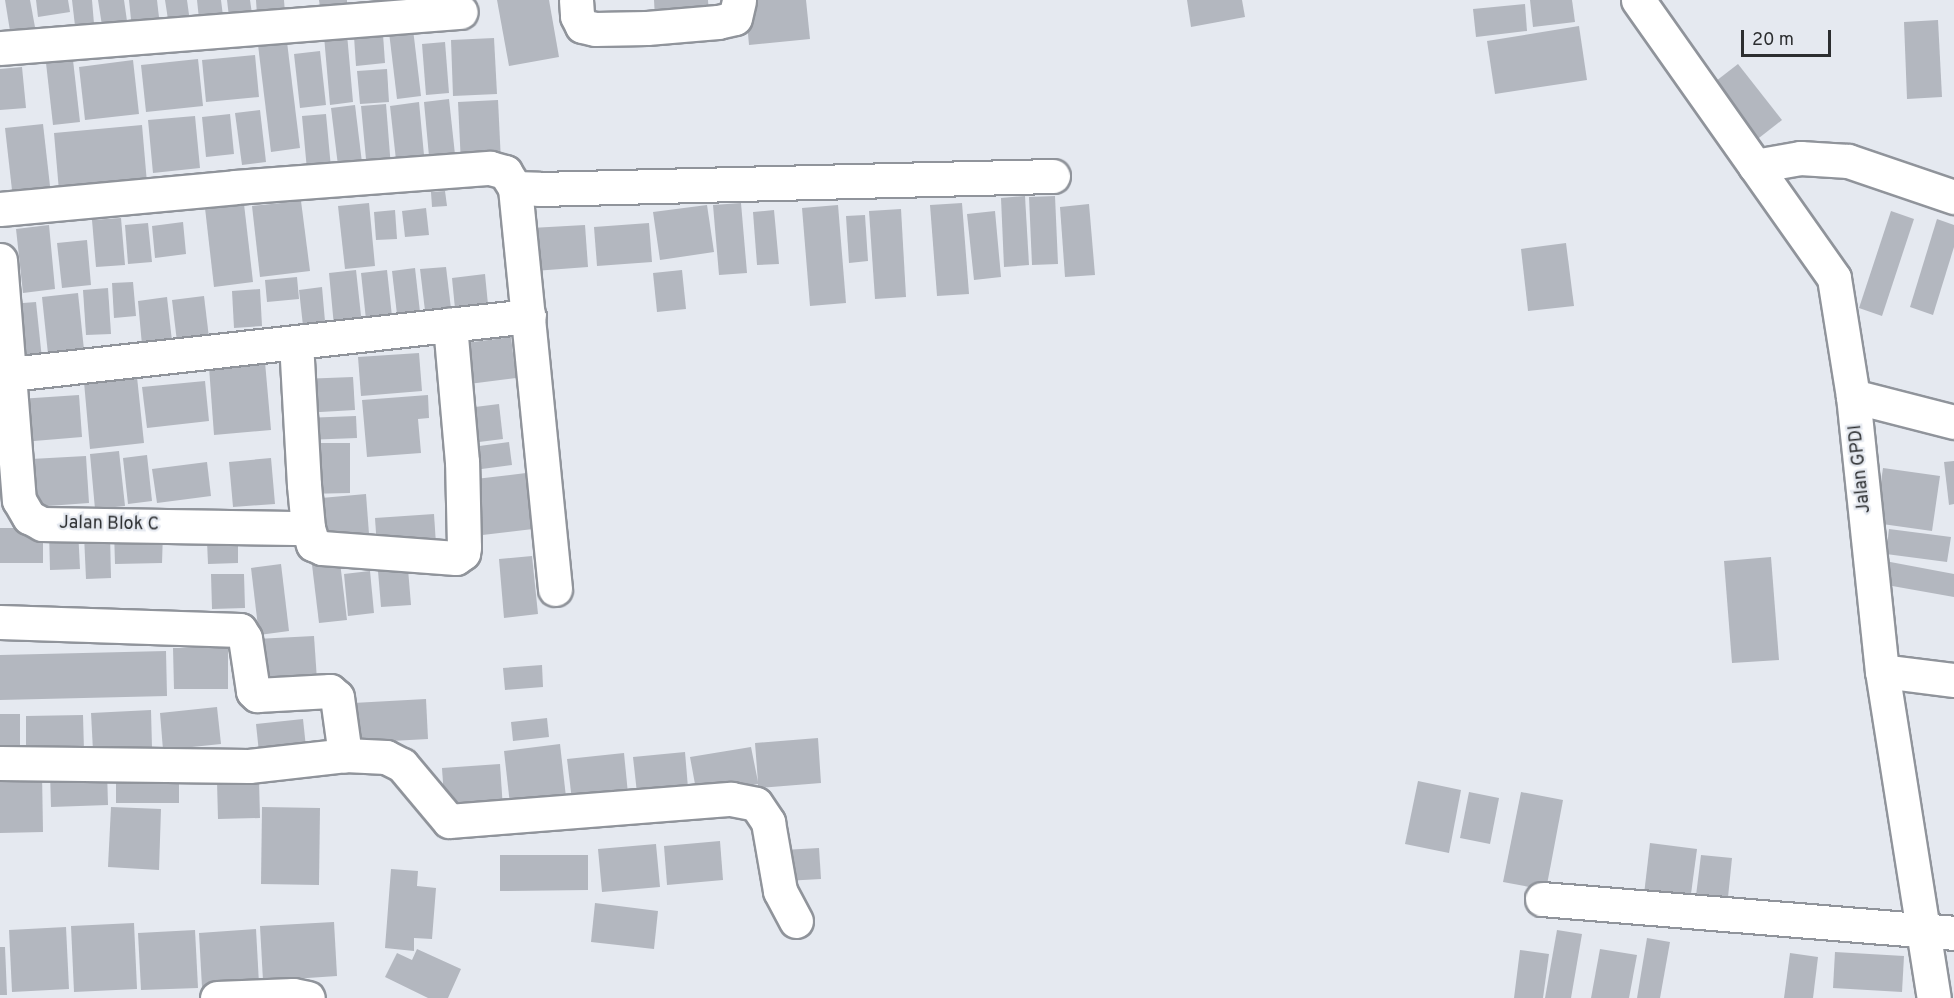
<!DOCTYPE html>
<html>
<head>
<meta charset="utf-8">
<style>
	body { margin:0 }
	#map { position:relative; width:1954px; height:998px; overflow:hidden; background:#e5e9f0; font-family:Overpass,sans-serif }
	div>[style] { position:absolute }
	.building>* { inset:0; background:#b3b7bf }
	.roads { filter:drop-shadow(2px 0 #90949b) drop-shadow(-2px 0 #90949b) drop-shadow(0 2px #90949b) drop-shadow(0 -2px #90949b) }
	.minor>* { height:33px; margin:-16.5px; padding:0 16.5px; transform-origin:16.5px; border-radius:16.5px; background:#fff }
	span { translate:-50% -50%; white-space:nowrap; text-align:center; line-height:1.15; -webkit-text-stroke:4.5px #e5e9f0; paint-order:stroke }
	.street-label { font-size:18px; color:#2c2e30 }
	.scale { position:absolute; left:1741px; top:30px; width:90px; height:27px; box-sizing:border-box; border:3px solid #2c2e30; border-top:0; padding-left:8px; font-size:18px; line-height:21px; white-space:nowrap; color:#2c2e30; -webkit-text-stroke:4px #e5e9f0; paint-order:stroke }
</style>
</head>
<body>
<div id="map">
	<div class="building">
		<i style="clip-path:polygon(5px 0,30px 0,35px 27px,10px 31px)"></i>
		<i style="clip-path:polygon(36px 0,68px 0,70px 12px,38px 17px)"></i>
		<i style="clip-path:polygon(72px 0,92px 0,94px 24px,75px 26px)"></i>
		<i style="clip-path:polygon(98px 0,124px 0,128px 28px,103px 32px)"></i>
		<i style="clip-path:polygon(129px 0,157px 0,160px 26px,132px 29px)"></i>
		<i style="clip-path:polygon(165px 0,187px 0,190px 22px,169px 26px)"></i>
		<i style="clip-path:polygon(197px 0,221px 0,223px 16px,199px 19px)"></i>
		<i style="clip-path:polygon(227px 0,250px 0,252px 14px,229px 17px)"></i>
		<i style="clip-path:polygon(256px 0,284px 0,285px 13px,257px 15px)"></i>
		<i style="clip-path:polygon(319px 0,347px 0,347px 4px,320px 7px)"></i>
		<i style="clip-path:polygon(497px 0,549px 0,559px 57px,509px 66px)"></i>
		<i style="clip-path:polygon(654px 0,708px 0,709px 14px,655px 18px)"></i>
		<i style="clip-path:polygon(745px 0,806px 0,810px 39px,749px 45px)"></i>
		<i style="clip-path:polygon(1187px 0,1242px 0,1245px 17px,1191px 27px)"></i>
		<i style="clip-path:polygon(1530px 0,1572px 0,1575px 22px,1533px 27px)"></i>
		<i style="clip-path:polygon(1525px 4px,1527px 31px,1476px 37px,1473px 9px)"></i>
		<i style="clip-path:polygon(382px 20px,385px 63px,356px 66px,353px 22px)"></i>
		<i style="clip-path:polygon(1938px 20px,1942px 97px,1907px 99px,1904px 22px)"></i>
		<i style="clip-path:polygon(1579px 26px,1587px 80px,1495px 94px,1487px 41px)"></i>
		<i style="clip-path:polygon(413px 29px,421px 96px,397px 99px,389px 32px)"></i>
		<i style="clip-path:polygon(347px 34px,353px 102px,330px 105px,324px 36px)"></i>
		<i style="clip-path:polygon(494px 38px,497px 94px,453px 96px,451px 40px)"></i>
		<i style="clip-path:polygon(287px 42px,300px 148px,271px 152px,258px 45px)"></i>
		<i style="clip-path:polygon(445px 42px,449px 93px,426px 95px,422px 44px)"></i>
		<i style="clip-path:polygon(320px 51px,326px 105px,300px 108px,294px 54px)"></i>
		<i style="clip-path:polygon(255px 55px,259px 97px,206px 102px,202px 60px)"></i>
		<i style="clip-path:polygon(198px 59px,203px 106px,146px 112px,141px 65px)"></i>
		<i style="clip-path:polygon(73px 60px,80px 122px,53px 125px,46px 63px)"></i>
		<i style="clip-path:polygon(133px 60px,139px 114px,85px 120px,79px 67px)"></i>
		<i style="clip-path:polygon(1738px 64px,1782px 120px,1750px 145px,1707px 88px)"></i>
		<i style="clip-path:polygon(22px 67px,26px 108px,0 110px,0 69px)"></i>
		<i style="clip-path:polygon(387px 69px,389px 102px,360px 104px,357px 71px)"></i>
		<i style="clip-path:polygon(449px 99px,456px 164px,430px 167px,424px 102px)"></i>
		<i style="clip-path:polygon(498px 100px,501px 162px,461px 164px,458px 102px)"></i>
		<i style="clip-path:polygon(419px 102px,425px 166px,397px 169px,390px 106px)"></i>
		<i style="clip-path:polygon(386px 104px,391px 168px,367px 170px,361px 106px)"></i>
		<i style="clip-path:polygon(355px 105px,363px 171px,339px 174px,331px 108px)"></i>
		<i style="clip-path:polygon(260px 110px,266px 162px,242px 165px,235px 113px)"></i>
		<i style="clip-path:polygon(230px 114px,234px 154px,206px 157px,202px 117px)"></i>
		<i style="clip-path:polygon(326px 114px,331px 168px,307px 170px,302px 116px)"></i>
		<i style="clip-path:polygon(195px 116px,200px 168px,153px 173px,148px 120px)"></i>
		<i style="clip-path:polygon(43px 124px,51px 195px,13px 199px,5px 128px)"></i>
		<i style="clip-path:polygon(142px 125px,147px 183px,59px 191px,54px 133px)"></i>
		<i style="clip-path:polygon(445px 191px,447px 206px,432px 207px,431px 192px)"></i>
		<i style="clip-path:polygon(1025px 196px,1029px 265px,1004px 267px,1001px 198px)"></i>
		<i style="clip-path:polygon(1055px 196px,1058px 264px,1032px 265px,1029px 197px)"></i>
		<i style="clip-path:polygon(301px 201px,310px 271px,260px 277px,252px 206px)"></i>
		<i style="clip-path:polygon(369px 203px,375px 266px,345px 269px,338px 206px)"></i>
		<i style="clip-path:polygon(741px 203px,747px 273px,719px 275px,713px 205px)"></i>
		<i style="clip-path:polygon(962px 203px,969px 294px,937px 296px,930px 205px)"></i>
		<i style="clip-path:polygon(244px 204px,253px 282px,214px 287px,205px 208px)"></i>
		<i style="clip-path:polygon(1089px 204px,1095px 275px,1065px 277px,1060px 207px)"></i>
		<i style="clip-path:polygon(707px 205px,714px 252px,660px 260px,653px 212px)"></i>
		<i style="clip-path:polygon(838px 205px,846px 303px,810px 306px,802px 208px)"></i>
		<i style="clip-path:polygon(426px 208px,429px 235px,405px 237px,402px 211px)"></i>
		<i style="clip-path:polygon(901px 209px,906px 297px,875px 299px,869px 211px)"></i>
		<i style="clip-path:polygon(395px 210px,397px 239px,376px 240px,374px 212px)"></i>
		<i style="clip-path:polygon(774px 210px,779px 264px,757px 265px,753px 212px)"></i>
		<i style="clip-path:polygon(995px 211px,1001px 277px,974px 280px,967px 214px)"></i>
		<i style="clip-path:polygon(1891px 211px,1914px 219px,1882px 316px,1859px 308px)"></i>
		<i style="clip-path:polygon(865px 215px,868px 261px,849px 263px,846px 216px)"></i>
		<i style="clip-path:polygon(121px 218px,125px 265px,96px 267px,92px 220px)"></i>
		<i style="clip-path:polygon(1937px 219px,1954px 225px,1954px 247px,1933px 315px,1910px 307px)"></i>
		<i style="clip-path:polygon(183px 222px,186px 254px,155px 258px,152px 226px)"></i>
		<i style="clip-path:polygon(148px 223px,152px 262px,128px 264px,125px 225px)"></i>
		<i style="clip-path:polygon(649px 223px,652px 262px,597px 266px,594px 227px)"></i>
		<i style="clip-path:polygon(49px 225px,55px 289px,23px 293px,16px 229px)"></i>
		<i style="clip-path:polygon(585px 225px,588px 267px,534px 271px,531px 228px)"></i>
		<i style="clip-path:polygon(87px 240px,91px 285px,62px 288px,57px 243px)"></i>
		<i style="clip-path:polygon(1566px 243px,1574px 306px,1528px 311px,1521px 249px)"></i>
		<i style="clip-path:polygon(446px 267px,452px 317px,426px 319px,420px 269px)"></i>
		<i style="clip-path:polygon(415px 268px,421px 321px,398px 323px,392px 271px)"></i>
		<i style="clip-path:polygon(356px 270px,363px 334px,335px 337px,329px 273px)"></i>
		<i style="clip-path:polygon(387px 270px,393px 326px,367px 329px,361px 273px)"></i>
		<i style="clip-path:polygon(682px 270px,686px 309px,657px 312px,653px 273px)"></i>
		<i style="clip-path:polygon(485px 274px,489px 315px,456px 319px,452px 278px)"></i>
		<i style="clip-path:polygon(297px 277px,299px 299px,267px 302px,265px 280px)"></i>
		<i style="clip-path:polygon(133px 282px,136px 316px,114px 318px,112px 283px)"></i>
		<i style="clip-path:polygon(322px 287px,326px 333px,304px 335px,299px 290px)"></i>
		<i style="clip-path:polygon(108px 288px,111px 334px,86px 335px,83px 290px)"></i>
		<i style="clip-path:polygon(260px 289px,262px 326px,234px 328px,232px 291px)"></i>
		<i style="clip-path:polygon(78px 293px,84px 350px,48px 354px,42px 297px)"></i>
		<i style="clip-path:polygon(204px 296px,210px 346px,178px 350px,172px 300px)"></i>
		<i style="clip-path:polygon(167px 297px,172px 341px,142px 345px,138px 301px)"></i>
		<i style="clip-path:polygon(36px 302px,42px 359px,16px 362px,10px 304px)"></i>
		<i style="clip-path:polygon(511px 337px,516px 378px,461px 385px,457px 344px)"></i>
		<i style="clip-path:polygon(419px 353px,422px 391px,361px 396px,358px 357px)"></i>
		<i style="clip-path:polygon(265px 362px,271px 430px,214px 435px,209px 367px)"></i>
		<i style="clip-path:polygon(137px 377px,144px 443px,90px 449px,84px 382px)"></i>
		<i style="clip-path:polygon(353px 377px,355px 410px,303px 413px,301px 379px)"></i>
		<i style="clip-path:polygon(205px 381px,209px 421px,147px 428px,142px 387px)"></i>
		<i style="clip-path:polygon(79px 395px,82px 437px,22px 442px,19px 399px)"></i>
		<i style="clip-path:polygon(428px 395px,429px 418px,418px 419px,421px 453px,367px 457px,362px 400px)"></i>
		<i style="clip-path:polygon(499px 404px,503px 439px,471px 443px,467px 408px)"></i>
		<i style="clip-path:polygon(356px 416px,357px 438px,305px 440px,304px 418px)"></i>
		<i style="clip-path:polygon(509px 442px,512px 465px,474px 470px,472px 447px)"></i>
		<i style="clip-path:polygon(305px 443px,350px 443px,350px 493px,305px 494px)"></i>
		<i style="clip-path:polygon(119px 451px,125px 506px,95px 509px,90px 454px)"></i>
		<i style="clip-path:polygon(147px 455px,152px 501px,128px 504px,123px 458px)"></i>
		<i style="clip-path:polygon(86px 456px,89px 503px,34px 507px,31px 459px)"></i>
		<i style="clip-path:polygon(271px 458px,275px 504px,233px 507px,229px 462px)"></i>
		<i style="clip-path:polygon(1954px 461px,1954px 504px,1949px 505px,1944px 462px)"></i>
		<i style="clip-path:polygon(207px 462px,211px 496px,157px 503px,152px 469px)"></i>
		<i style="clip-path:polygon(1883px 468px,1940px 476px,1932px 531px,1875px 523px)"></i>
		<i style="clip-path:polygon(526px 473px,533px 529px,474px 536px,467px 480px)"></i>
		<i style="clip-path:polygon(366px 494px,369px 534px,313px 538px,310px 499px)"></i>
		<i style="clip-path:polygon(434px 514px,436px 544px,377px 548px,375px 518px)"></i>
		<i style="clip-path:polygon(0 528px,43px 528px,43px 563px,0 563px)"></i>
		<i style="clip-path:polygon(78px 529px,80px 569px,50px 570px,49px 531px)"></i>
		<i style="clip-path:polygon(1889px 529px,1951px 537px,1947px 562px,1886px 554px)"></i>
		<i style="clip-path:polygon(114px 532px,163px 532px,162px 563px,115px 564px)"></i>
		<i style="clip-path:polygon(110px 534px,111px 578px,86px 579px,84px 535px)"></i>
		<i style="clip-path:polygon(238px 540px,238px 563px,208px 564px,207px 541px)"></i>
		<i style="clip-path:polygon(532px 556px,538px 614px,504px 618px,499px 559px)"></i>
		<i style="clip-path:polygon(1771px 557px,1779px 660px,1732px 663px,1724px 561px)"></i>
		<i style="clip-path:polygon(1885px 561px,1954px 574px,1954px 597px,1881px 584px)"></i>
		<i style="clip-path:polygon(340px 562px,347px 620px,319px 623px,312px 565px)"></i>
		<i style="clip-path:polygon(281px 564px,289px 631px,259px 635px,251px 568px)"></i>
		<i style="clip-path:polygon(408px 569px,411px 605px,381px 607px,378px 571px)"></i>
		<i style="clip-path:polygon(370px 571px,374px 613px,348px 616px,344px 574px)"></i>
		<i style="clip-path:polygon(211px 574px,244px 574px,245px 608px,212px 609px)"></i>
		<i style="clip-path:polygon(314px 636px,317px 680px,258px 684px,256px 639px)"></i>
		<i style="clip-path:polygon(173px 648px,228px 648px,228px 689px,174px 689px)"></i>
		<i style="clip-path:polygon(166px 651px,167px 696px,0 700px,0 655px)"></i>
		<i style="clip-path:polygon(542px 665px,543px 687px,505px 690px,503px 668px)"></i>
		<i style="clip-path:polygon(426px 699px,428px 739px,355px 743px,353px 703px)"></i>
		<i style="clip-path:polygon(217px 707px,221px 744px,163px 750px,160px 713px)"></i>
		<i style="clip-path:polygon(151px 710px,152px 748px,93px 751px,91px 713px)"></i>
		<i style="clip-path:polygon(0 714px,20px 714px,20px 751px,0 751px)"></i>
		<i style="clip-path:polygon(83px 715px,84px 751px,26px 752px,26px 716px)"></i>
		<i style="clip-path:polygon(547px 718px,549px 737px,513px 741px,511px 722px)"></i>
		<i style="clip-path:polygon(303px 719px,307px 757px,260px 762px,256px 724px)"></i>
		<i style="clip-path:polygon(818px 738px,821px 783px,758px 788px,758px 784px,697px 795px,690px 757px,751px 747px,758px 782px,755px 743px)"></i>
		<i style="clip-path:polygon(560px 744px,567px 806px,511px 813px,504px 751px)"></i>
		<i style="clip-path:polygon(685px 752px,688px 788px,637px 793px,633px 757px)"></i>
		<i style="clip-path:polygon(624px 753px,628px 794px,572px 800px,567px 759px)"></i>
		<i style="clip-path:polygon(500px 764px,503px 809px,445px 813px,442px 768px)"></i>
		<i style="clip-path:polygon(107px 770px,108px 805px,51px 807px,50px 772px)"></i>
		<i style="clip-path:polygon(179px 770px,179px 803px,116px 803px,116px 771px)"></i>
		<i style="clip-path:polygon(42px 773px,43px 832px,0 833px,0 774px)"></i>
		<i style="clip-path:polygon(259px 780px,260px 818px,218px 819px,217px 781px)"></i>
		<i style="clip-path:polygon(1418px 781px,1461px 790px,1449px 853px,1405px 844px)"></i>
		<i style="clip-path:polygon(1469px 792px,1499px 798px,1490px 844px,1460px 838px)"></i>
		<i style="clip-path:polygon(1521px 792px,1563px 800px,1546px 890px,1503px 882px)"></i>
		<i style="clip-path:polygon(111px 807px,161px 809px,159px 870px,108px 867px)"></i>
		<i style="clip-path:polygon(262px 807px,320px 808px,319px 885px,261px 884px)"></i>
		<i style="clip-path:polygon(720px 841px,723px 880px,667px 885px,664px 846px)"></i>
		<i style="clip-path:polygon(1650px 843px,1697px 849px,1689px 909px,1643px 903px)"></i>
		<i style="clip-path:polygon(656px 844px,660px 887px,602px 892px,598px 849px)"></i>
		<i style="clip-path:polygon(819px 848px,821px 879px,785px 881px,783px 850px)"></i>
		<i style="clip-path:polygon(500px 855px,588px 855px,588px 890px,500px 891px)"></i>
		<i style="clip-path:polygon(1701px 855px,1732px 858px,1727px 907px,1695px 904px)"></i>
		<i style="clip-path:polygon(391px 869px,418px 871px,417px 886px,436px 888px,432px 939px,414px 938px,414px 951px,385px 948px)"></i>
		<i style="clip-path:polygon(595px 903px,658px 911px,654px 949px,591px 942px)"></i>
		<i style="clip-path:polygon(334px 922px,337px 976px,263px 981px,260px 926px)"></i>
		<i style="clip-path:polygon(134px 923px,137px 989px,74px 992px,71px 926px)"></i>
		<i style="clip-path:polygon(66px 927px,69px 989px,12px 992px,9px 930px)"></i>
		<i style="clip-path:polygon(256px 929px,259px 984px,202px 987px,199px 933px)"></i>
		<i style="clip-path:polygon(195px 930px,198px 988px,141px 990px,138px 933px)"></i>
		<i style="clip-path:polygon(1557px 930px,1582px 934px,1571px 998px,1545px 998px)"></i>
		<i style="clip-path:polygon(1647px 938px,1670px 942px,1660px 998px,1637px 998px)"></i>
		<i style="clip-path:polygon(0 947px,5px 947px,7px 995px,0 995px)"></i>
		<i style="clip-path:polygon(417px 949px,461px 969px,448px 998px,428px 998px,385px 977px,397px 953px,412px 960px)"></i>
		<i style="clip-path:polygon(1600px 949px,1637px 955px,1629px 998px,1591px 998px)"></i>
		<i style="clip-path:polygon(1520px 950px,1549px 954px,1543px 998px,1514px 998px)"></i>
		<i style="clip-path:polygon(1835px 952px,1904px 956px,1902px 992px,1833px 988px)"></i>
		<i style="clip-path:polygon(1790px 953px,1818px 957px,1813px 998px,1784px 998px)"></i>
	</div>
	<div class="roads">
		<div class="minor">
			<i style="left:576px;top:0;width:16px;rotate:86deg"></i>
			<i style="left:577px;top:16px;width:11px;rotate:63deg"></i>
			<i style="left:582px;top:26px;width:13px;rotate:13deg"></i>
			<i style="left:595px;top:29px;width:52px;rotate:-1.1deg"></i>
			<i style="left:647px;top:28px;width:71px;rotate:-4.8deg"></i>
			<i style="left:718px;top:22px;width:17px;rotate:-13deg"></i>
			<i style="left:735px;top:18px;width:18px;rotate:-77deg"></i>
			<i style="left:1638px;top:0;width:340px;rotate:54.8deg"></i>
			<i style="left:1834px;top:278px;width:120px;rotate:80.9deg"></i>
			<i style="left:1853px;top:396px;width:277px;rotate:84deg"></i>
			<i style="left:1882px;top:671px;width:331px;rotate:81deg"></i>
			<i style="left:0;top:48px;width:462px;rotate:-4.5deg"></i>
			<i style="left:1755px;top:166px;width:46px;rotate:-10.1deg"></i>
			<i style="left:1800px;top:158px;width:48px;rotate:3.6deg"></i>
			<i style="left:1848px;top:161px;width:112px;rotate:18.8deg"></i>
			<i style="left:515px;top:188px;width:403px;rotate:84.3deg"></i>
			<i style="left:0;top:209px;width:236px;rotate:-5.3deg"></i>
			<i style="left:235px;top:187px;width:256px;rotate:-4.3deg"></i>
			<i style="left:490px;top:168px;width:16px;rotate:15deg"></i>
			<i style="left:505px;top:172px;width:19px;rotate:58deg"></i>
			<i style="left:515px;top:188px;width:24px;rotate:2deg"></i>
			<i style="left:539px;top:189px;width:514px;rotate:-1.45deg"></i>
			<i style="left:0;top:260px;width:241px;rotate:85.5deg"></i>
			<i style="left:19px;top:500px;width:20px;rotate:60deg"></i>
			<i style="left:29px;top:517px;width:15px;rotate:28deg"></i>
			<i style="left:42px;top:524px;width:266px;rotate:0.9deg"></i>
			<i style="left:296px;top:342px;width:143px;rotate:86.8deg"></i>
			<i style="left:304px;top:485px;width:43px;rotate:84.7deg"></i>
			<i style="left:308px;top:528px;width:17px;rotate:73deg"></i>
			<i style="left:313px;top:544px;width:10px;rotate:24deg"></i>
			<i style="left:322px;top:548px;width:134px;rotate:4.3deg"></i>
			<i style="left:456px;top:558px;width:9px;rotate:-36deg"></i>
			<i style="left:463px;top:553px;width:6px;rotate:-81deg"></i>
			<i style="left:464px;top:547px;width:85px;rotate:-91.3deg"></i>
			<i style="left:462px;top:462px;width:138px;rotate:-95deg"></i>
			<i style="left:10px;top:374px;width:522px;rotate:-6.38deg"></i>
			<i style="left:1853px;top:396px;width:104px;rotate:14.4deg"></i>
			<i style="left:0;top:622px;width:240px;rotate:1.9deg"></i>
			<i style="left:240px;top:630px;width:9px;rotate:58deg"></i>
			<i style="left:245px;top:638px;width:54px;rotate:81.4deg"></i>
			<i style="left:253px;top:691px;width:6px;rotate:45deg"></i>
			<i style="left:257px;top:695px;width:73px;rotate:-3.1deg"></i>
			<i style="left:330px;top:691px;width:9px;rotate:41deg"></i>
			<i style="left:337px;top:697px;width:59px;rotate:82.1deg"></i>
			<i style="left:345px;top:755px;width:41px;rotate:2.8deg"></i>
			<i style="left:386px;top:757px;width:18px;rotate:27deg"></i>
			<i style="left:402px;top:765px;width:73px;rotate:50deg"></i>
			<i style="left:449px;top:821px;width:283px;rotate:-4.5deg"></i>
			<i style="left:731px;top:799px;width:25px;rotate:11deg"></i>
			<i style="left:756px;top:804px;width:22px;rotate:56deg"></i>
			<i style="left:768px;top:822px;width:70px;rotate:80.1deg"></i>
			<i style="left:780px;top:891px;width:34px;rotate:62deg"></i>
			<i style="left:1882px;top:671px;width:73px;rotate:7.1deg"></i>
			<i style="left:0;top:763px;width:249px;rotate:0.7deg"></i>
			<i style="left:249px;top:766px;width:97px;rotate:-6.5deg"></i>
			<i style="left:1542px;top:899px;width:413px;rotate:4.7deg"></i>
			<i style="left:217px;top:998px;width:76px;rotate:-2.3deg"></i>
			<i style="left:293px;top:995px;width:15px;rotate:11deg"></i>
		</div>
	</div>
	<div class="street-label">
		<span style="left:1861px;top:469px;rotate:-96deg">Jalan GPDI</span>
		<span style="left:109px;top:525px;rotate:1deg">Jalan Blok C</span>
	</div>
	<div class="scale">20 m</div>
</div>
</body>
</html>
